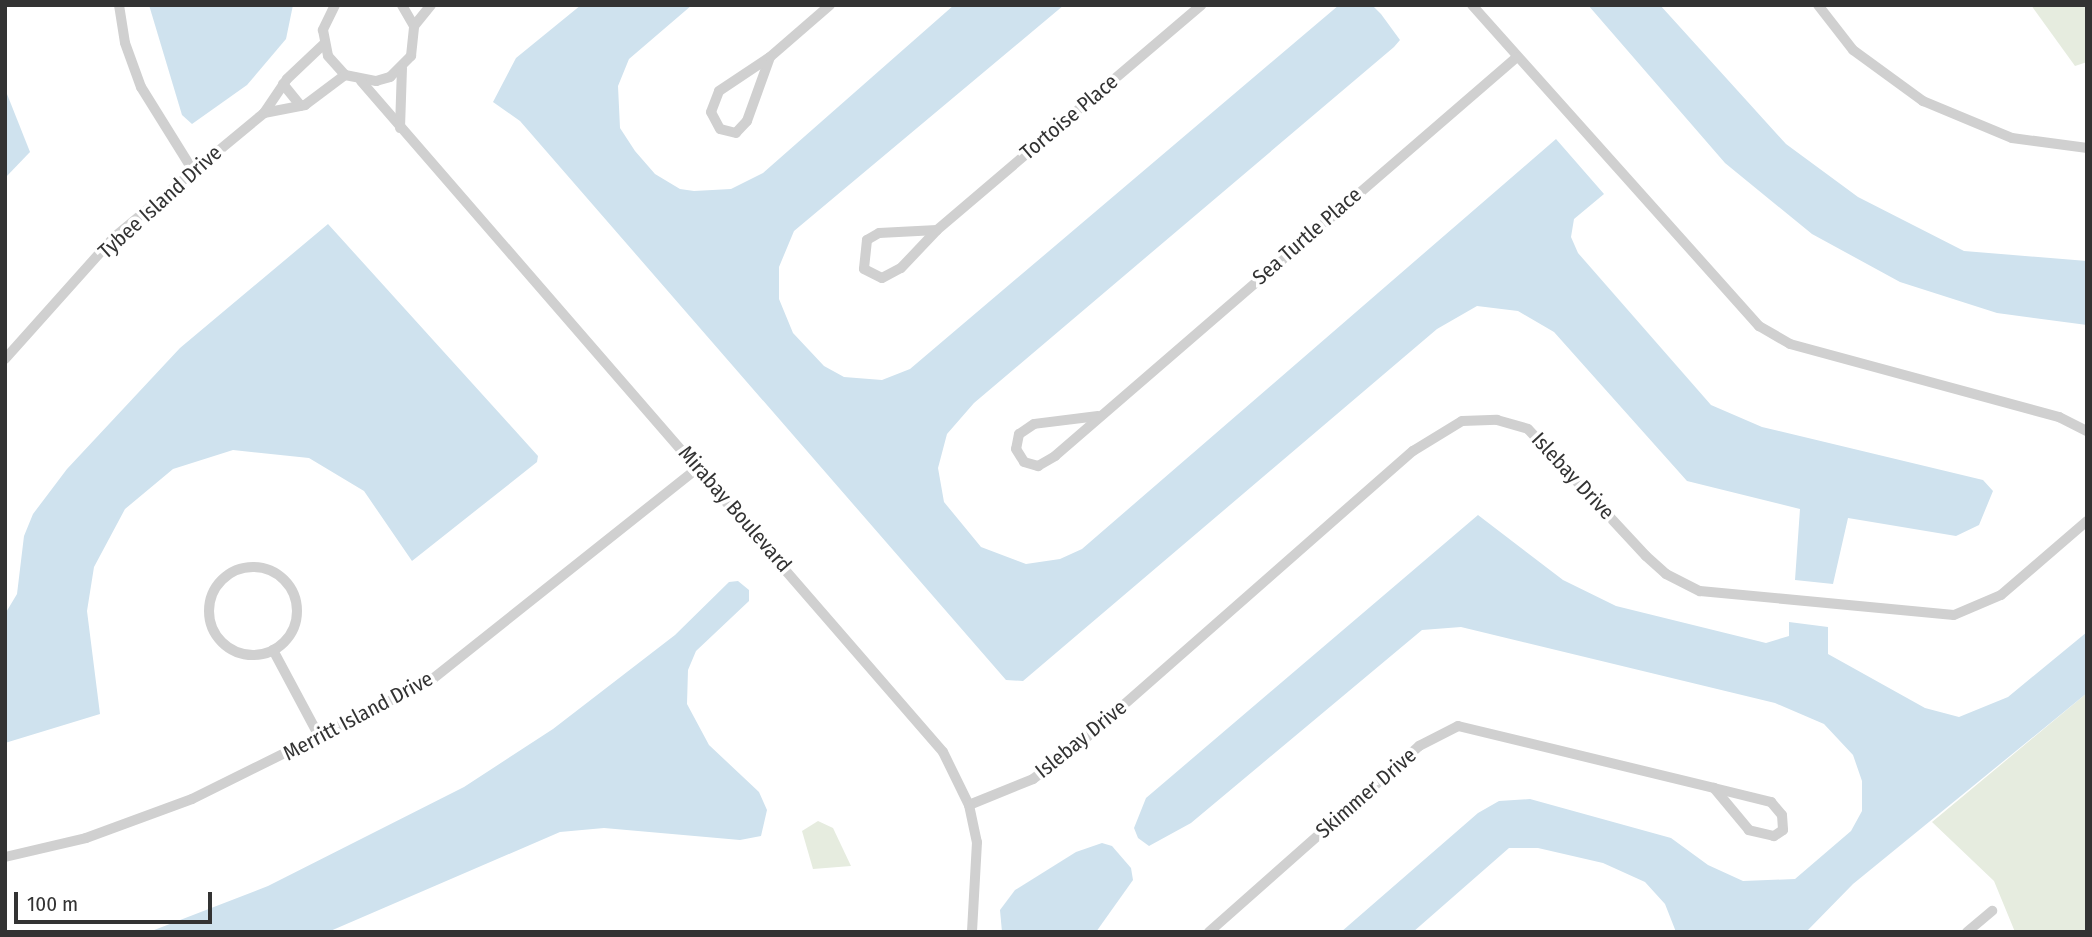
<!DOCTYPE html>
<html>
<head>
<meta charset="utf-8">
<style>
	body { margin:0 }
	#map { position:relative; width:2092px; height:937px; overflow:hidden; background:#fff; font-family:"Fira Sans Condensed",sans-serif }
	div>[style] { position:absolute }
	.green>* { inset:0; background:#e6ecdf }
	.water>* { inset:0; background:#cfe2ee }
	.minor>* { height:10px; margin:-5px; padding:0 5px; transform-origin:5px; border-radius:5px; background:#d0d0d0 }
	.minor>.ring { margin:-5px; padding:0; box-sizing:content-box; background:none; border:10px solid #d0d0d0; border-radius:50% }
	span { translate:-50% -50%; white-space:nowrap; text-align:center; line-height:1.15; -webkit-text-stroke:7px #fff; paint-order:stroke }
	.street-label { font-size:21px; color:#333 }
	.frame { position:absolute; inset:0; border:7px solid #333; pointer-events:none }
	.scale { position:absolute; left:14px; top:892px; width:198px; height:32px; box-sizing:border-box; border:4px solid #333; border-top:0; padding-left:9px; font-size:21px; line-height:24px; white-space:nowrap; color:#333; -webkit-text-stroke:5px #fff; paint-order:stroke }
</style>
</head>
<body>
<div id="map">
	<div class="green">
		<i style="clip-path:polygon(2031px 5px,2087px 5px,2087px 62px,2075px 66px)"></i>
		<i style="clip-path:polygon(2087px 693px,2087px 932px,2015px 932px,1994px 881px,1932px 822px)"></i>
		<i style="clip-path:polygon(818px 821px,833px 828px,851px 866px,813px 869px,802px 831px)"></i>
	</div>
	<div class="water">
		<i style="clip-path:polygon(149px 5px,293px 5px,286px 39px,247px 85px,192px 124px,182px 115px)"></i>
		<i style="clip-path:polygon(581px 5px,692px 5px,629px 59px,618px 86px,620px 128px,635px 151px,655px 174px,680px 189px,694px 191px,731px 189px,763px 173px,954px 5px,1064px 5px,794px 231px,779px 267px,779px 299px,793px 333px,824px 366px,844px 377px,882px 380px,910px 369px,1339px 5px,1372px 5px,1381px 14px,1400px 40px,1394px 47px,974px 403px,947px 434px,938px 468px,944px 502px,981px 547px,1026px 564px,1060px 559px,1082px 549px,1556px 139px,1604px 194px,1574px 219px,1571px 237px,1578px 253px,1711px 405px,1762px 427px,1983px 480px,1993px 491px,1979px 525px,1956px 536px,1848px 518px,1833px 584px,1795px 580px,1800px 509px,1687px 481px,1554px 332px,1518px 311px,1477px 306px,1437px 329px,1023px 681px,1006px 680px,520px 121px,493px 102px,516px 58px)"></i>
		<i style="clip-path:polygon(1588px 5px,1660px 5px,1786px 144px,1858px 197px,1964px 251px,2087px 261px,2087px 325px,1997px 313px,1900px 282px,1812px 234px,1725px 163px)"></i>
		<i style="clip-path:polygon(5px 89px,30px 152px,5px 178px)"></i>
		<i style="clip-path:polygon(328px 224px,538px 456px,537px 462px,412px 561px,364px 491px,309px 458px,233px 450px,173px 469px,125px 509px,94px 567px,87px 611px,100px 714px,5px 743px,5px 614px,17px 594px,24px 536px,33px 514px,67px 469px,180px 348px)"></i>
		<i style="clip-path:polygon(1478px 515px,1563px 580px,1616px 606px,1766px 643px,1789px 636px,1789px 622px,1828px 627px,1828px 654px,1925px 708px,1959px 717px,2008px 697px,2087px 632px,2087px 693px,1853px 884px,1806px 932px,1676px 932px,1665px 904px,1645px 882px,1603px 863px,1538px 848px,1509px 848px,1413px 932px,1341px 932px,1478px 813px,1499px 801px,1530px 799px,1671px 838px,1708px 865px,1743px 881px,1795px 879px,1851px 831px,1862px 811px,1862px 781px,1853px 755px,1824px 724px,1775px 703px,1461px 627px,1422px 630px,1191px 823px,1149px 846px,1138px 838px,1134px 828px,1146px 798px)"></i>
		<i style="clip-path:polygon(738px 581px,749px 590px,749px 601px,696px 651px,688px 670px,687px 704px,709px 745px,759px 792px,767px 810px,761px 836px,740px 840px,604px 828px,560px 832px,328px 932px,149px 932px,268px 886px,464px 787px,553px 729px,675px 635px,729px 582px)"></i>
		<i style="clip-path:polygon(1102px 843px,1112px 846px,1131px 868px,1133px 880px,1096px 932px,1002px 932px,1000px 910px,1015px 890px,1076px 852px)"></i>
	</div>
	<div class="minor">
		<i style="left:119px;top:5px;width:38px;rotate:81deg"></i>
		<i style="left:125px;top:43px;width:47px;rotate:70deg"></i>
		<i style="left:141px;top:87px;width:97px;rotate:58.1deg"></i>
		<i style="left:335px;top:5px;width:28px;rotate:116deg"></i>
		<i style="left:323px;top:30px;width:26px;rotate:79deg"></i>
		<i style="left:328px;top:56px;width:25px;rotate:48deg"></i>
		<i style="left:345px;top:75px;width:32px;rotate:11deg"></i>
		<i style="left:376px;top:81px;width:15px;rotate:-16deg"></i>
		<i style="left:390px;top:77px;width:30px;rotate:-45deg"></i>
		<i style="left:411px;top:56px;width:30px;rotate:-84deg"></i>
		<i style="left:414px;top:26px;width:24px;rotate:-120deg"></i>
		<i style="left:1472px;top:5px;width:431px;rotate:48.2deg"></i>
		<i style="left:1759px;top:326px;width:36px;rotate:30deg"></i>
		<i style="left:1790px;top:344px;width:279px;rotate:15.2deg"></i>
		<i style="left:2059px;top:417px;width:31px;rotate:27deg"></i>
		<i style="left:1818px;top:5px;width:57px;rotate:52.1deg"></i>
		<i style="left:1853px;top:50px;width:87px;rotate:36.1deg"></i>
		<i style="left:1923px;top:101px;width:96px;rotate:22.6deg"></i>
		<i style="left:2012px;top:138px;width:76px;rotate:7.6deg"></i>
		<i style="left:414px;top:26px;width:27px;rotate:-51deg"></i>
		<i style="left:770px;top:57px;width:68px;rotate:109.8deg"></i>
		<i style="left:747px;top:121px;width:16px;rotate:133deg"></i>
		<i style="left:736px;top:133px;width:16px;rotate:-166deg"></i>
		<i style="left:720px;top:129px;width:19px;rotate:-118deg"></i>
		<i style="left:711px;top:112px;width:22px;rotate:-69deg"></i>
		<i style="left:719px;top:91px;width:61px;rotate:-33.7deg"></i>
		<i style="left:770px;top:57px;width:79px;rotate:-40.9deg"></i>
		<i style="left:361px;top:81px;width:888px;rotate:49.06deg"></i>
		<i style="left:943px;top:752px;width:59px;rotate:63.9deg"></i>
		<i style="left:969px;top:805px;width:38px;rotate:78deg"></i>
		<i style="left:977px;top:842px;width:90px;rotate:93.2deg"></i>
		<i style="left:283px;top:84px;width:28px;rotate:51deg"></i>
		<i style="left:264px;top:113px;width:42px;rotate:-11deg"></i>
		<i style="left:305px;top:105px;width:50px;rotate:-36.9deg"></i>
		<i style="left:400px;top:128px;width:60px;rotate:-88.1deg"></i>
		<i style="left:937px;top:230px;width:58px;rotate:177deg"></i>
		<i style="left:879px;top:233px;width:14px;rotate:150deg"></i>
		<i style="left:867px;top:240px;width:29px;rotate:96deg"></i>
		<i style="left:864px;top:269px;width:20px;rotate:27deg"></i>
		<i style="left:882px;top:278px;width:21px;rotate:-28deg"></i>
		<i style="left:901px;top:268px;width:52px;rotate:-46.5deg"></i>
		<i style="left:937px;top:230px;width:347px;rotate:-40.4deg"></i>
		<i style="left:5px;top:359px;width:162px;rotate:-48.2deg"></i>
		<i style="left:113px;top:238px;width:196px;rotate:-39.6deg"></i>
		<i style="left:264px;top:113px;width:41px;rotate:-55.9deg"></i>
		<i style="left:287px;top:79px;width:51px;rotate:-43.4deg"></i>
		<i style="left:1098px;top:416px;width:64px;rotate:172.9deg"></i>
		<i style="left:1034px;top:424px;width:18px;rotate:146deg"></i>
		<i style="left:1019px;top:434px;width:15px;rotate:101deg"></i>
		<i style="left:1016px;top:449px;width:15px;rotate:58deg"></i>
		<i style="left:1024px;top:462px;width:15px;rotate:16deg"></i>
		<i style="left:1038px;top:466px;width:20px;rotate:-30deg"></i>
		<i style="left:1055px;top:456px;width:610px;rotate:-40.82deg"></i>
		<i class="ring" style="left:209px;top:567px;width:78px;height:78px"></i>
		<i style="left:273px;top:650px;width:100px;rotate:61.9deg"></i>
		<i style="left:969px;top:805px;width:69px;rotate:-22.1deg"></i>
		<i style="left:1033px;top:779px;width:56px;rotate:-37.1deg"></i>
		<i style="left:1078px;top:745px;width:446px;rotate:-41.3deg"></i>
		<i style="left:1413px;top:451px;width:57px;rotate:-31.5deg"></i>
		<i style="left:1462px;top:421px;width:35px;rotate:-2deg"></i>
		<i style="left:1497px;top:420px;width:32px;rotate:16deg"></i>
		<i style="left:1528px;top:429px;width:173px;rotate:47.1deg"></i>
		<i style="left:1646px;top:556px;width:27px;rotate:42deg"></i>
		<i style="left:1666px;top:574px;width:38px;rotate:27deg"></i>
		<i style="left:1700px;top:591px;width:255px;rotate:5.4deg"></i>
		<i style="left:1954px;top:615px;width:51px;rotate:-23.1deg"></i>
		<i style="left:2001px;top:595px;width:113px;rotate:-40.7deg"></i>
		<i style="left:5px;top:857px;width:83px;rotate:-13.2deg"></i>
		<i style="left:86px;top:838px;width:113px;rotate:-20.2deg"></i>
		<i style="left:192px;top:799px;width:266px;rotate:-26.4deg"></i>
		<i style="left:430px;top:681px;width:344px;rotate:-38.5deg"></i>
		<i style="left:1209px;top:932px;width:281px;rotate:-41.5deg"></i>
		<i style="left:1419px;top:746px;width:44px;rotate:-27.1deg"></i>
		<i style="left:1458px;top:726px;width:263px;rotate:13.6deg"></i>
		<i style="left:1714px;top:788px;width:59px;rotate:13.8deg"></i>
		<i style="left:1771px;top:802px;width:17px;rotate:50deg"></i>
		<i style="left:1782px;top:815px;width:15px;rotate:86deg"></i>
		<i style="left:1783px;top:830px;width:11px;rotate:146deg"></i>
		<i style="left:1774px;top:836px;width:26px;rotate:-167deg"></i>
		<i style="left:1749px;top:830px;width:55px;rotate:-129.8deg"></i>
		<i style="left:1967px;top:932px;width:33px;rotate:-40deg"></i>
	</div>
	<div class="street-label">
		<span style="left:1069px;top:117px;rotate:-40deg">Tortoise Place</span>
		<span style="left:160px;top:202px;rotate:-42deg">Tybee Island Drive</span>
		<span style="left:1307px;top:236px;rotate:-41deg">Sea Turtle Place</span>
		<span style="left:1573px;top:476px;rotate:47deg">Islebay Drive</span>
		<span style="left:735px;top:509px;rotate:49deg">Mirabay Boulevard</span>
		<span style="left:358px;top:716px;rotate:-28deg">Merritt Island Drive</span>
		<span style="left:1081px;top:739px;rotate:-39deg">Islebay Drive</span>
		<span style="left:1366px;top:793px;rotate:-41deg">Skimmer Drive</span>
	</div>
	<div class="frame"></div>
	<div class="scale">100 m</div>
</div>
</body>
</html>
